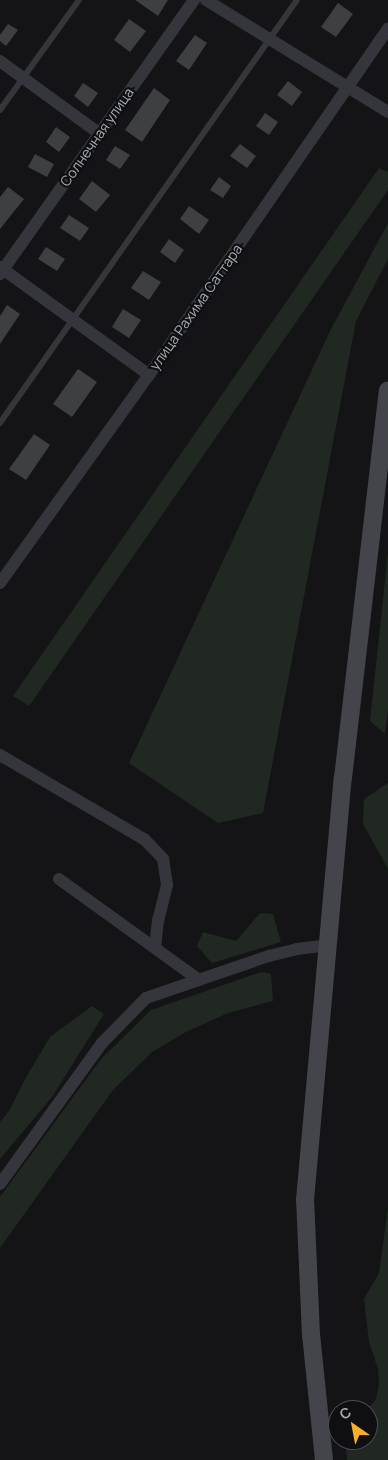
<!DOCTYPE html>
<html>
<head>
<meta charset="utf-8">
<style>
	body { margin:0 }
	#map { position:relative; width:388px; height:1460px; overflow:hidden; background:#141416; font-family:Manrope,sans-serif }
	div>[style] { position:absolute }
	.green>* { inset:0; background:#202821 }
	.building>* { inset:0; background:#3e3f43 }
	.service>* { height:6px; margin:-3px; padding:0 3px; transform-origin:3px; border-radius:3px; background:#35363b }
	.minor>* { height:12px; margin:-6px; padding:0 6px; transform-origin:6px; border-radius:6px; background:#35363b }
	.secondary>* { height:18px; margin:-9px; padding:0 9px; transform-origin:9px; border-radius:9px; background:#43454b }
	span { translate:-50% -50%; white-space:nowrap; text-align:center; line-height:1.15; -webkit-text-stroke:4.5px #0f0f11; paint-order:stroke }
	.street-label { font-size:14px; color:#a5abb6 }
	.north { position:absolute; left:328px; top:1400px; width:50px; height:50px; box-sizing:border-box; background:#0f0f11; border:1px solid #4b4d53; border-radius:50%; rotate:327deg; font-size:14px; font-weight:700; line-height:20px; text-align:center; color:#a5abb6 }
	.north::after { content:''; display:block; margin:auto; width:18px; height:22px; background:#f6ae2c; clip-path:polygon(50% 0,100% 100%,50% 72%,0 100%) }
</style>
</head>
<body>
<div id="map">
	<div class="green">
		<i style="clip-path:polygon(379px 168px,388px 172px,388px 190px,29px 706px,13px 696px)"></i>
		<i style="clip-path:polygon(388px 223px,388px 259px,356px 321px,263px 813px,218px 823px,129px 763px,330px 331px)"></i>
		<i style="clip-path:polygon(388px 552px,388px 710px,385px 734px,370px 721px)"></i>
		<i style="clip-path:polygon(388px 783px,388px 869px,363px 824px,364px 799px)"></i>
		<i style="clip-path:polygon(260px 913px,273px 914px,281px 942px,212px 963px,197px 946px,203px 932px,236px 941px)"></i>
		<i style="clip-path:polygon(261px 972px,271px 974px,273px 1001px,228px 1013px,186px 1032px,152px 1052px,113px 1090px,0 1248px,0 1197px,101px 1059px,151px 1010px)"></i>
		<i style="clip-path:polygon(92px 1006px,104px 1014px,52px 1097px,0 1159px,0 1122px,9px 1111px,25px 1079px,50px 1037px)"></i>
		<i style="clip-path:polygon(388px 1207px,388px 1460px,347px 1460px,345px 1440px,368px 1440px,367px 1410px,376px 1399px,379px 1384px,378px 1369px,369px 1342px,364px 1299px,379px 1273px)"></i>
	</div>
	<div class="building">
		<i style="clip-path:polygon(135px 0,168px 0,158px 16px)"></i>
		<i style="clip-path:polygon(338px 3px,353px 14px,336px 37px,321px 27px)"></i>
		<i style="clip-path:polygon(129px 19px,146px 31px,130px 52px,114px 40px)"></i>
		<i style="clip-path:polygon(8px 24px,18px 30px,6px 46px,0 41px,0 35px)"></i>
		<i style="clip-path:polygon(195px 35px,207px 43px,189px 70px,176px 61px)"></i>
		<i style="clip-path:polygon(288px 81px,302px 92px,292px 106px,277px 95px)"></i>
		<i style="clip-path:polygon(83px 83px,98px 93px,88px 107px,74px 96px)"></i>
		<i style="clip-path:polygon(154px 88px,170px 100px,142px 142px,125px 130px)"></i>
		<i style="clip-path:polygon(265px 113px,278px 122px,269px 135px,256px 126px)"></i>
		<i style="clip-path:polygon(56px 127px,70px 137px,59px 152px,46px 142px)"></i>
		<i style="clip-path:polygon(240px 144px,256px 156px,247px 168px,230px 156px)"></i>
		<i style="clip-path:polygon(115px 146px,130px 155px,120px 169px,106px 160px)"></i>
		<i style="clip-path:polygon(35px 154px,54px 164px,47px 177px,28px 167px)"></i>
		<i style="clip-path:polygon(219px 177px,231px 186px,223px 198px,210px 190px)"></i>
		<i style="clip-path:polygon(92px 181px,110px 195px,96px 212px,79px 199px)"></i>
		<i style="clip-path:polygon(8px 187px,24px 199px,0 229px,0 197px)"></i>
		<i style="clip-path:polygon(189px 206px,209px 220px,199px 234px,180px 219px)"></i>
		<i style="clip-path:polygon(69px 215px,89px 228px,80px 241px,60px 228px)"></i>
		<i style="clip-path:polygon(169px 239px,184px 250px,175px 263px,160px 252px)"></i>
		<i style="clip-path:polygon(46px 247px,65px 259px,57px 271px,38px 259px)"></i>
		<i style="clip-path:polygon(143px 271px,161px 282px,149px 300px,131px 288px)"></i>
		<i style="clip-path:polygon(7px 305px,20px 314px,0 344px,0 316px)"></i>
		<i style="clip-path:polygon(123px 309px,141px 320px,129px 338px,112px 327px)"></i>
		<i style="clip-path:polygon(78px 369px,97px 382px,72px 417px,53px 404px)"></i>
		<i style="clip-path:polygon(34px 434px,50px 445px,26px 480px,9px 469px)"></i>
	</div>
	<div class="service">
		<i style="left:0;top:110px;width:135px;rotate:-54.3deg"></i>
		<i style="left:0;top:423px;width:517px;rotate:-54.93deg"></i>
	</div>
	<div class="minor">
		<i style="left:206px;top:0;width:214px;rotate:31.6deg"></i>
		<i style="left:0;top:61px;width:124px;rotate:36.1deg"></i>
		<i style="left:0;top:267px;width:184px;rotate:35.9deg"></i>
		<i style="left:0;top:274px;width:336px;rotate:-54.7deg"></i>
		<i style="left:0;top:583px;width:256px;rotate:-54.4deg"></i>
		<i style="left:149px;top:375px;width:421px;rotate:-55.4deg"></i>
		<i style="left:0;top:755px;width:167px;rotate:30.3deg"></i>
		<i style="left:144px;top:839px;width:28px;rotate:46deg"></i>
		<i style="left:163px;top:859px;width:26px;rotate:81deg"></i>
		<i style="left:167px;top:885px;width:36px;rotate:104deg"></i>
		<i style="left:158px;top:920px;width:28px;rotate:96deg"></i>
		<i style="left:59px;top:879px;width:173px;rotate:35.8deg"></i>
		<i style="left:0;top:1184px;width:174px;rotate:-54.1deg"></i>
		<i style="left:102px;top:1043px;width:63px;rotate:-45.6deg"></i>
		<i style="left:146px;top:998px;width:130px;rotate:-18.9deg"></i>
		<i style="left:269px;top:956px;width:29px;rotate:-14deg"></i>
		<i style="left:297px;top:949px;width:32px;rotate:-7deg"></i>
	</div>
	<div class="secondary">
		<i style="left:324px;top:1460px;width:126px;rotate:-95.9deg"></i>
		<i style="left:311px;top:1335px;width:135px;rotate:-92.5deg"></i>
		<i style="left:305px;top:1200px;width:424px;rotate:-84.9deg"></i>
		<i style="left:343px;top:778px;width:390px;rotate:-83.4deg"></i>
	</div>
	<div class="street-label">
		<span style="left:97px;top:137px;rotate:-55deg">Солнечная улица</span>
		<span style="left:196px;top:307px;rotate:-55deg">улица Рахима Саттара</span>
	</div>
	<div class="north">С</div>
</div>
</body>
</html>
